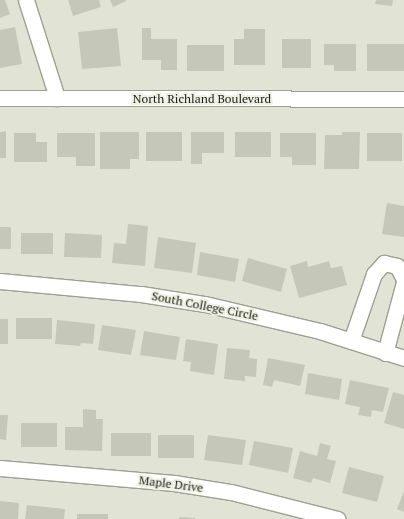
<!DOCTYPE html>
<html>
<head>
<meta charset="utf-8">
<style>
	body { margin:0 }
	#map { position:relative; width:404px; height:519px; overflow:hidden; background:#e1e4d5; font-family:"PT Serif",serif }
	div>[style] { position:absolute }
	.building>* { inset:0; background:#c5c8b9 }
	.roads { filter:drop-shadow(1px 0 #9d9f91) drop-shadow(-1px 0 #9d9f91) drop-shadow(0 1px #9d9f91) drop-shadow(0 -1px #9d9f91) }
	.minor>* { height:15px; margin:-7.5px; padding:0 7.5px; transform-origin:7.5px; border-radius:7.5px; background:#fff }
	span { translate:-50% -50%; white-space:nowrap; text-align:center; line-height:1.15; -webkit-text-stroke:4px #eef1e2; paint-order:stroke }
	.street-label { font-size:12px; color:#1a1b16 }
</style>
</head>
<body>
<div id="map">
	<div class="building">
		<i style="clip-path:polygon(0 0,5px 0,10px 14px,0 18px)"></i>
		<i style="clip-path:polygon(68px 0,99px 0,101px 7px,73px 16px)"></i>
		<i style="clip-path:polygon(110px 0,126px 0,126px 1px,113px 7px)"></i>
		<i style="clip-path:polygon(376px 0,393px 0,392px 6px,375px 4px)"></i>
		<i style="clip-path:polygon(15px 27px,22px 64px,0 68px,0 30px)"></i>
		<i style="clip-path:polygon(117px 28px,121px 66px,82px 69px,78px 32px)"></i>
		<i style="clip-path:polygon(142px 28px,151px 28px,151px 39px,177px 39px,177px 70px,161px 70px,161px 60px,142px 60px)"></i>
		<i style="clip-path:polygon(244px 29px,265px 29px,265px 65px,234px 65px,234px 39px,244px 39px)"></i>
		<i style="clip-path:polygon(282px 39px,311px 39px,311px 68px,282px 68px)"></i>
		<i style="clip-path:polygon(324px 44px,356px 44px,356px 71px,334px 71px,334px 65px,324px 65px)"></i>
		<i style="clip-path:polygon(367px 44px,404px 44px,404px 71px,367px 71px)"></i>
		<i style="clip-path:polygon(187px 45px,224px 45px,224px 71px,187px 71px)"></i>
		<i style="clip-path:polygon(6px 131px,6px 158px,0 158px,0 132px)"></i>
		<i style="clip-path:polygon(100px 132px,139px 132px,139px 159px,130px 159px,130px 169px,100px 169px)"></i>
		<i style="clip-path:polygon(146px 132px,182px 132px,182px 161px,146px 161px)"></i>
		<i style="clip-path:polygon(191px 132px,224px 132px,224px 153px,202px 153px,202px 164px,191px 164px)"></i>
		<i style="clip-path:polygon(235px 132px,271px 132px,271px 157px,235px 157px)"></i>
		<i style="clip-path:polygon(342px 132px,360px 132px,359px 169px,324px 169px,325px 135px,342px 135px)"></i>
		<i style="clip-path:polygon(14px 133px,36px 133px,36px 142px,47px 142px,47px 162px,14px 162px)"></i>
		<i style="clip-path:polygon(57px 133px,95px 133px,95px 166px,76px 166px,76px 157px,57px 157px)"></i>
		<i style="clip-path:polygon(280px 133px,316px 133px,316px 165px,292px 165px,292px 157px,280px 157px)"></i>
		<i style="clip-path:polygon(367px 133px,402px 133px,402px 161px,367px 161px)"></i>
		<i style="clip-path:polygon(387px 203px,404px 206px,404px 237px,382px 234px)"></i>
		<i style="clip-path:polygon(128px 224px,148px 226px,145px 266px,112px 263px,114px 243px,126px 244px)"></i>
		<i style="clip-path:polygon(0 227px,11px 227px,11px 249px,0 249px)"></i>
		<i style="clip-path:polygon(21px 233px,53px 233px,53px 254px,21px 254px)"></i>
		<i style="clip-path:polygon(65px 233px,102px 235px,101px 258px,64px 257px)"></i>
		<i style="clip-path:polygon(158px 237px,196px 243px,192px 273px,154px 268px)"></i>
		<i style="clip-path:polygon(200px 252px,239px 259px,235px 282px,197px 275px)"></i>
		<i style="clip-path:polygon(248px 258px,287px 269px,281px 292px,242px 281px)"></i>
		<i style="clip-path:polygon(307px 261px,308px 267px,329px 261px,331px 268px,342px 266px,347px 285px,299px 298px,290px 266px)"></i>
		<i style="clip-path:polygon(16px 318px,52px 318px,52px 339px,16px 339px)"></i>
		<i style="clip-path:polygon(0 319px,8px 319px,8px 344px,0 344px)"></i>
		<i style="clip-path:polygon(57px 320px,95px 324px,93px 344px,81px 343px,80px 346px,55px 344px)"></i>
		<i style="clip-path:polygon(102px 325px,136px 330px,131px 355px,98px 350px)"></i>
		<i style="clip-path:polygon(144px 331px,180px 337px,176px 360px,140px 355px)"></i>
		<i style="clip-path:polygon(186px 339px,218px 344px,214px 375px,190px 371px,191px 362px,183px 361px)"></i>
		<i style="clip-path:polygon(227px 348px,250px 350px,249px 358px,257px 359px,256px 377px,245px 376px,245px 381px,224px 379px)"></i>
		<i style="clip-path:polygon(268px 358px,305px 365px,300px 386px,274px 380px,272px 387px,263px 385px)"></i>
		<i style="clip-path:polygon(308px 373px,342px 379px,339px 400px,305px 394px)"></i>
		<i style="clip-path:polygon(350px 380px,389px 388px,383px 412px,372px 410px,371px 417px,358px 415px,360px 407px,345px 404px)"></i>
		<i style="clip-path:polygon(393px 392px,404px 395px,404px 429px,384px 423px)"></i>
		<i style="clip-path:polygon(83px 409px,96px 410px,96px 419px,103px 419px,102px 451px,65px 450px,65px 427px,83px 427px)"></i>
		<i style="clip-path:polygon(0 415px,8px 415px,6px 440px,0 439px)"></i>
		<i style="clip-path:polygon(21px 423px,57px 423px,57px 447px,21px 447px)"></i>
		<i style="clip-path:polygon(111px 433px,151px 433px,151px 456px,111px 456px)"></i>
		<i style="clip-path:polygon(158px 435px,194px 435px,194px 458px,158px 458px)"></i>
		<i style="clip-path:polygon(208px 435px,246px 440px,242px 465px,204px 460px)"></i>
		<i style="clip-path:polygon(254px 441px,293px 448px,288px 473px,249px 465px)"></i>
		<i style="clip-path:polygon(320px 443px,331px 446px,327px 459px,336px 461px,330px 483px,313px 478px,311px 483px,293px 478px,300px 451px,317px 456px)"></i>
		<i style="clip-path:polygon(349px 467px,384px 476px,377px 502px,342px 493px)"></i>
		<i style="clip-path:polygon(404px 491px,404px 512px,397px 509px)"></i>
		<i style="clip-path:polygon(0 501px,19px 503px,18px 519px,0 519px)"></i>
		<i style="clip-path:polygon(27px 505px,65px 509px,64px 519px,25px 519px)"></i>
		<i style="clip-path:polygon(77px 514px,108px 514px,108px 519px,77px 519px)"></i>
		<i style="clip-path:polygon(179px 517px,195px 518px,195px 519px,179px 519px)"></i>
	</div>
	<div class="roads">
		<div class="minor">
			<i style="left:26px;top:0;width:103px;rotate:72.4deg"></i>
			<i style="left:0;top:98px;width:404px;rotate:0.1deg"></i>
			<i style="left:0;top:281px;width:142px;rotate:5.3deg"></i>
			<i style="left:141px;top:294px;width:65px;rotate:8.9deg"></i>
			<i style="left:205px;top:304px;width:118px;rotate:13.2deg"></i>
			<i style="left:320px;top:331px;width:88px;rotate:17.8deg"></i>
			<i style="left:351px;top:341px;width:71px;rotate:-71.1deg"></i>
			<i style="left:374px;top:274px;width:15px;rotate:-48deg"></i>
			<i style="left:384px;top:263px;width:13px;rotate:13deg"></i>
			<i style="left:397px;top:266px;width:15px;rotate:62deg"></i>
			<i style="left:385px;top:353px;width:73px;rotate:-75deg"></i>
			<i style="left:0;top:468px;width:175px;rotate:4.9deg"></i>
			<i style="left:174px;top:483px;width:58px;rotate:9deg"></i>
			<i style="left:231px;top:492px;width:110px;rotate:14.2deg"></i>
		</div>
	</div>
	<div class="street-label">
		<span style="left:202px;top:99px">North Richland Boulevard</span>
		<span style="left:205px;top:306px;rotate:11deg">South College Circle</span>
		<span style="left:171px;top:484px;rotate:7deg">Maple Drive</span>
	</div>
</div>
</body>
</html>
